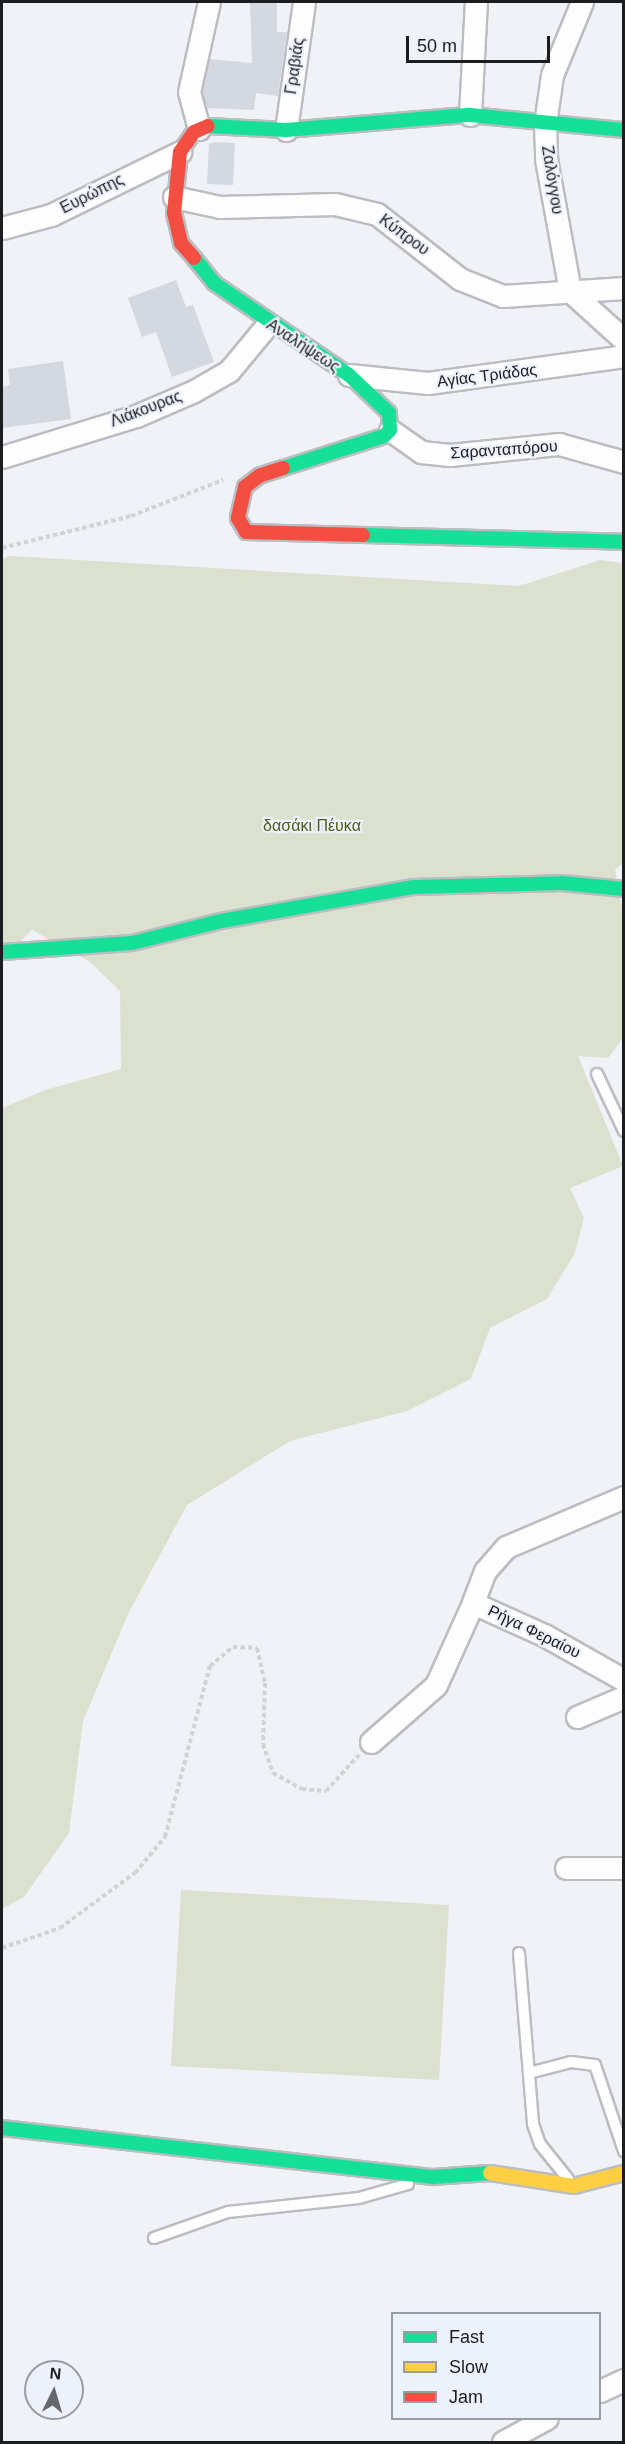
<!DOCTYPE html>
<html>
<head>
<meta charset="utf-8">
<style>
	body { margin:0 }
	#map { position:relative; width:625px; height:2444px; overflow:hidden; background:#f0f2f8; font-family:Helvetica,sans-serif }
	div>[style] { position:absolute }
	.green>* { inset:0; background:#dce0cf }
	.building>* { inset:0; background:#d3d8e1 }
	.path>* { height:4px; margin-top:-2px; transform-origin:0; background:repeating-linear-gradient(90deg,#d1d3d4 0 4.5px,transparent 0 7.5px) }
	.roads { filter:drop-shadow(2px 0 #bbbdc1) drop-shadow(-2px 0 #bbbdc1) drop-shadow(0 2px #bbbdc1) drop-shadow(0 -2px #bbbdc1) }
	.lane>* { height:10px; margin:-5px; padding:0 5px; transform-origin:5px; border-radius:5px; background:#fdfdfe }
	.street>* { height:21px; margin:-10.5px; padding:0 10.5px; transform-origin:10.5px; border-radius:10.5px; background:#fdfdfe }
	.fast>* { height:14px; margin:-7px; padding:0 7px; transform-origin:7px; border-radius:7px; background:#16e098 }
	.slow>* { height:14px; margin:-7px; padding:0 7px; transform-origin:7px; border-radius:7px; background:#ffcf43 }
	.jam>* { height:14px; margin:-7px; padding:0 7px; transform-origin:7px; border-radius:7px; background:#f24e42 }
	span { translate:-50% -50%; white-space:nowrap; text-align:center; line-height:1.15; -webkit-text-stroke:4.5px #ecf1fb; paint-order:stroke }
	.street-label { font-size:16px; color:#1b1d20 }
	.park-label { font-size:16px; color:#545b18 }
	.frame { position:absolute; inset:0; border:3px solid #1b1d20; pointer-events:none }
	.legend { position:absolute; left:391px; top:2312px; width:210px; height:108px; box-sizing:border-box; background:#ecf1fb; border:2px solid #989ca3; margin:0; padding:8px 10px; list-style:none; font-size:18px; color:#1b1d20 }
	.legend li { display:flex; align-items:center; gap:12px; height:30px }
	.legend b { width:30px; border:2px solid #989ca3 }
	.north { position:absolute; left:24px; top:2360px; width:60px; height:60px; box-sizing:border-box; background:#ecf1fb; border:2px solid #989ca3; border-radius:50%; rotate:5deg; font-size:16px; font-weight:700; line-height:24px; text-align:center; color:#1b1d20 }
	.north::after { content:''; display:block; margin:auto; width:21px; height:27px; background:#66686c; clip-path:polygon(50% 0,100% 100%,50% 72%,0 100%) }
	.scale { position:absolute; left:406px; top:36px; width:144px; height:27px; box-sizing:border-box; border:3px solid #1b1d20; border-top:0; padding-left:8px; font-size:18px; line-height:21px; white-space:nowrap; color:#1b1d20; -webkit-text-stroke:4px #ecf1fb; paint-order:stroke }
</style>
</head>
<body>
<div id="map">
	<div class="green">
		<i style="clip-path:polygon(10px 556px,519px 586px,600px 560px,623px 563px,624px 862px,615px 870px,623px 914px,623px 1038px,608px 1058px,578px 1056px,623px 1166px,570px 1188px,584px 1218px,574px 1255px,547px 1299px,490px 1328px,471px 1379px,407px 1411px,290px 1441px,187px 1505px,129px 1612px,83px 1721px,69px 1833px,24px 1897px,2px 1909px,2px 1108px,45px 1090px,121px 1069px,120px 991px,90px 962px,32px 930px,2px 959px,2px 559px)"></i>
		<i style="clip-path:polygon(181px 1890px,449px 1905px,439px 2080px,171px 2066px)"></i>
	</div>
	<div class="building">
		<i style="clip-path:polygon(250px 2px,277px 2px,277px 32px,287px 32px,278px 96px,256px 93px,254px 110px,207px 108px,202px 92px,209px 59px,252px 63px)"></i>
		<i style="clip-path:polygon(215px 142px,235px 143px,233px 185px,207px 184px,209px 144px)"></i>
		<i style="clip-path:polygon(176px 280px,186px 307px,193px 305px,214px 362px,172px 377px,156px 332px,142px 337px,128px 298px)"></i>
		<i style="clip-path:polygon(63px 361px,71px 419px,2px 428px,2px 387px,10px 385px,8px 369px)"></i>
	</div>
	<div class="path">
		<i style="left:2px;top:548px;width:133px;rotate:-13.9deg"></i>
		<i style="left:131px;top:516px;width:99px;rotate:-21.4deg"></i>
		<i style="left:2px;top:1948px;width:61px;rotate:-19deg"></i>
		<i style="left:60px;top:1928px;width:93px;rotate:-36.3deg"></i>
		<i style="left:135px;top:1873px;width:47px;rotate:-50.2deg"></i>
		<i style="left:165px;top:1837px;width:177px;rotate:-75.3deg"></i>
		<i style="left:210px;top:1666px;width:30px;rotate:-40deg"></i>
		<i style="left:233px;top:1647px;width:24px;rotate:2deg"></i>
		<i style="left:257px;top:1648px;width:36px;rotate:77deg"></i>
		<i style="left:265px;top:1683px;width:61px;rotate:91.9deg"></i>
		<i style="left:263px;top:1744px;width:31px;rotate:71deg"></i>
		<i style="left:273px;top:1773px;width:33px;rotate:29deg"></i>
		<i style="left:302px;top:1789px;width:24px;rotate:5deg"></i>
		<i style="left:326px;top:1791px;width:49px;rotate:-47.5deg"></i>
	</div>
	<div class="roads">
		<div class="lane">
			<i style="left:597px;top:1074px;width:63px;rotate:64.7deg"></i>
			<i style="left:519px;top:1953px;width:172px;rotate:85.3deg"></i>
			<i style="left:533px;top:2124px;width:21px;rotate:71deg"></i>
			<i style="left:540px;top:2144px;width:45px;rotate:51.3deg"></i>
			<i style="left:529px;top:2073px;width:43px;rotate:-14.7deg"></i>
			<i style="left:571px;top:2062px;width:24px;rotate:7deg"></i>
			<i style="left:595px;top:2065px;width:91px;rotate:71.4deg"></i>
			<i style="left:154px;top:2238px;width:78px;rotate:-19.4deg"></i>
			<i style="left:228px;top:2212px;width:132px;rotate:-6.1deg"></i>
			<i style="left:359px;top:2198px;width:51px;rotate:-15.9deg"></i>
		</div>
		<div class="street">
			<i style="left:582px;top:2px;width:79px;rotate:112.3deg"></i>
			<i style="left:552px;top:75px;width:49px;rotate:98.1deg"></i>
			<i style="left:545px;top:124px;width:35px;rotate:88deg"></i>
			<i style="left:546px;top:159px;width:134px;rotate:79.7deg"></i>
			<i style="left:570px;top:291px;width:73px;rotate:42.2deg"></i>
			<i style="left:470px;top:115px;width:113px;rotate:-87deg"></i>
			<i style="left:199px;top:129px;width:38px;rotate:-105deg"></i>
			<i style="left:189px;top:92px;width:92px;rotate:-77.5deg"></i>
			<i style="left:286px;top:130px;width:129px;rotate:-82deg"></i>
			<i style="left:174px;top:197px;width:47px;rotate:12.3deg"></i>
			<i style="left:220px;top:207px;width:115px;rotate:-1.5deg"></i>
			<i style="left:335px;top:204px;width:43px;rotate:13.4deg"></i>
			<i style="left:377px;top:214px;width:105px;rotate:38.1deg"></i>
			<i style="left:460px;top:279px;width:46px;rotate:21.6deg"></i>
			<i style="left:503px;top:296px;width:121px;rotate:-3.8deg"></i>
			<i style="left:2px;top:228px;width:51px;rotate:-14.9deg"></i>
			<i style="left:51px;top:215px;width:144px;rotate:-26deg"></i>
			<i style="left:349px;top:375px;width:79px;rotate:5.8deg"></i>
			<i style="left:428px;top:383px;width:198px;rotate:-7.8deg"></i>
			<i style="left:390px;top:430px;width:38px;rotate:35deg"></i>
			<i style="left:421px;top:452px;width:29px;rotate:6deg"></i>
			<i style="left:450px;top:455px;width:110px;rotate:-5.8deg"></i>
			<i style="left:559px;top:444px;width:67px;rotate:15.5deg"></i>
			<i style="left:2px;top:457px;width:140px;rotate:-17deg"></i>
			<i style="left:136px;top:416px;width:63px;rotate:-23.3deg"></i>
			<i style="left:194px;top:391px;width:40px;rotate:-29.7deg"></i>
			<i style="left:229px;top:371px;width:61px;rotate:-50.3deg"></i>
			<i style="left:624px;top:1497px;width:128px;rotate:157deg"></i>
			<i style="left:506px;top:1547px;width:32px;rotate:131deg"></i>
			<i style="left:485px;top:1571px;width:34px;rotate:111deg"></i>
			<i style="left:473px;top:1603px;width:78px;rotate:24.3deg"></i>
			<i style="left:544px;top:1635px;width:92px;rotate:29.4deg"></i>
			<i style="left:577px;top:1717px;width:51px;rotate:-23.1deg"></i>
			<i style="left:371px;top:1742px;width:86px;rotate:-41.2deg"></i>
			<i style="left:436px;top:1685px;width:90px;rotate:-65.7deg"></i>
			<i style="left:566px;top:1868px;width:58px"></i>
			<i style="left:600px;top:2391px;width:26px;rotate:-25deg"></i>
			<i style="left:503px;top:2442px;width:50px;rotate:-28.6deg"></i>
		</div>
		<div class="fast">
			<i style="left:208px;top:126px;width:78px;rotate:2.9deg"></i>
			<i style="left:286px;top:130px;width:185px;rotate:-4.7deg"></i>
			<i style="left:470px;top:115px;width:155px;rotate:5.6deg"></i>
			<i style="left:194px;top:258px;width:32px;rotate:51deg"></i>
			<i style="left:214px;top:283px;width:163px;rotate:34.3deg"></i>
			<i style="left:349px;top:375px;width:55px;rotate:43.5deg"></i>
			<i style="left:389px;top:413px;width:17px;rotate:87deg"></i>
			<i style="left:390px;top:430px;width:8px;rotate:135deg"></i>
			<i style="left:384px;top:436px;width:106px;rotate:162.4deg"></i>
			<i style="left:363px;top:535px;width:261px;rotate:1.5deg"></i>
			<i style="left:2px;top:952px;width:130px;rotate:-4deg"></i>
			<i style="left:132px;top:943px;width:92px;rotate:-13.9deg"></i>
			<i style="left:221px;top:921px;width:196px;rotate:-10deg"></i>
			<i style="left:414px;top:887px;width:148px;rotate:-1.5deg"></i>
			<i style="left:562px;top:883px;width:62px;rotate:5.5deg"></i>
			<i style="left:2px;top:2128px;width:434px;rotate:6.5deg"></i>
			<i style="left:433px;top:2177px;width:57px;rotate:-4deg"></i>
		</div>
		<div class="slow">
			<i style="left:490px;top:2173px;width:85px;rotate:8.8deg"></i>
			<i style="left:574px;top:2186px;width:52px;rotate:-14.6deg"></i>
		</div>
		<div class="jam">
			<i style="left:194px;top:258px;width:20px;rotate:-131deg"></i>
			<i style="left:181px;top:243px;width:31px;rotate:-103deg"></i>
			<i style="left:174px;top:213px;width:61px;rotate:-84.4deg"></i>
			<i style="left:180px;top:152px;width:24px;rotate:-55deg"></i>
			<i style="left:194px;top:132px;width:15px;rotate:-23deg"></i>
			<i style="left:283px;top:468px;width:25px;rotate:162deg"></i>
			<i style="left:259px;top:476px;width:18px;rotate:142deg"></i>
			<i style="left:245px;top:487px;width:32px;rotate:103deg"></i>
			<i style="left:238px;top:518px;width:16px;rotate:60deg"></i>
			<i style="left:246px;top:532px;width:117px;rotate:1.5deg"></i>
		</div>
	</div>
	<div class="street-label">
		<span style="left:295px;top:66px;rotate:-82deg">Γραβιάς</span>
		<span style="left:552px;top:180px;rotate:81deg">Ζαλόγγου</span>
		<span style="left:92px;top:194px;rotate:-27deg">Ευρώπης</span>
		<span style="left:404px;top:235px;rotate:36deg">Κύπρου</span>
		<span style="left:303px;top:346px;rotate:33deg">Αναλήψεως</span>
		<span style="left:487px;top:376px;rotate:-7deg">Αγίας Τριάδας</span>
		<span style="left:146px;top:409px;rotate:-21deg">Λιάκουρας</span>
		<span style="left:504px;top:450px;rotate:-4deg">Σαρανταπόρου</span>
		<span style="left:534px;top:1632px;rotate:26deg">Ρήγα Φεραίου</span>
	</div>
	<div class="park-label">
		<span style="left:312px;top:826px">δασάκι Πέυκα</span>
	</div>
	<div class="frame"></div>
	<ul class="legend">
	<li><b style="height:8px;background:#16e098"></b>Fast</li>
	<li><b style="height:8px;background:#ffcf43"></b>Slow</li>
	<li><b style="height:8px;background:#f24e42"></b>Jam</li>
	</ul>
	<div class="north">N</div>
	<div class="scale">50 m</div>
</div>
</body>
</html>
